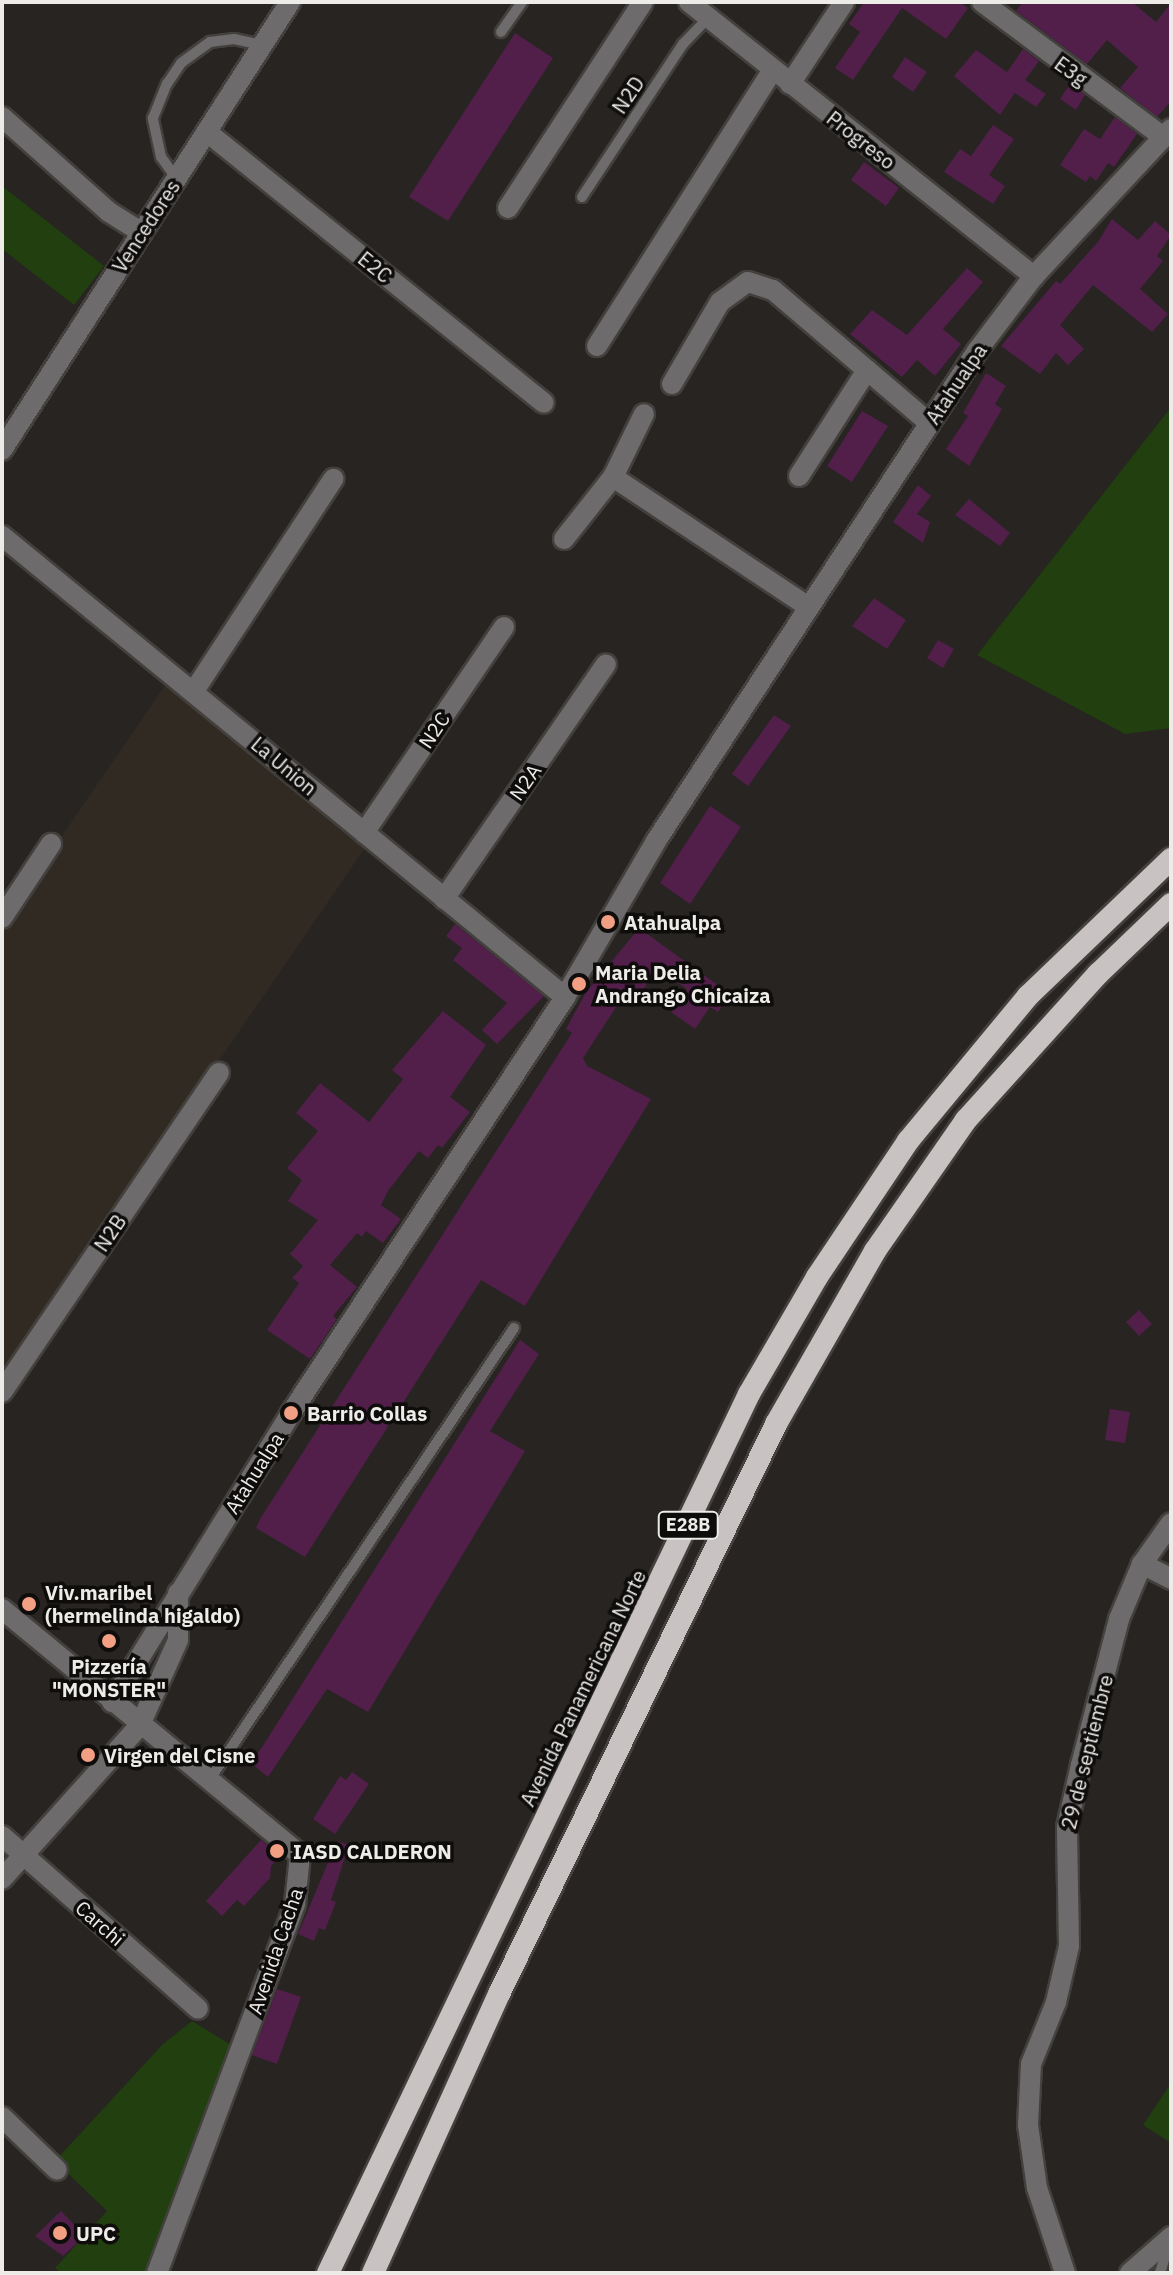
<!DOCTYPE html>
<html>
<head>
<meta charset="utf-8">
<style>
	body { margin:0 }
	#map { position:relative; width:1173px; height:2275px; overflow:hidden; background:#272421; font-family:"IBM Plex Sans",sans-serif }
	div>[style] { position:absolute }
	.built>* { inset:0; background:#312a22 }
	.green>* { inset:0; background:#213f0f }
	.building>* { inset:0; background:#511f4a }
	.roads { filter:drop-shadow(2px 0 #43403d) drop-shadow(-2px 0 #43403d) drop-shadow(0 2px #43403d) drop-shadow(0 -2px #43403d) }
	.service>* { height:10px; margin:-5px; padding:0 5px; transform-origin:5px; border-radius:5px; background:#6e6b6c }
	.minor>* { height:20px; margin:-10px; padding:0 10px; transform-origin:10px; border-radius:10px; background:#6e6b6c }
	.tertiary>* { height:20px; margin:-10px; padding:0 10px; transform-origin:10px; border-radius:10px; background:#6e6b6c }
	.trunk>* { height:22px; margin:-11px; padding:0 11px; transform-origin:11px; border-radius:11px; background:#c8c2c2 }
	.dots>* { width:22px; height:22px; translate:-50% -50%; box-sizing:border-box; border:4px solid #0f0d0c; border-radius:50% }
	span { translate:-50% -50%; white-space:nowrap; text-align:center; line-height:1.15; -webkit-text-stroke:7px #0f0d0c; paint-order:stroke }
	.shield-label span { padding:2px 6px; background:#0f0d0c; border:2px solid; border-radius:6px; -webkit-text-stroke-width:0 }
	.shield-label { font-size:18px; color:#edece9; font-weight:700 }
	.street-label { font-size:20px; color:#edece9 }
	.poi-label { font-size:20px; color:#edece9; font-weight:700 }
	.left { translate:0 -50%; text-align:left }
	.frame { position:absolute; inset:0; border:4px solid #edece9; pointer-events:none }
</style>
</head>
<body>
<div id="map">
	<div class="built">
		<i style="clip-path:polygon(166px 684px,365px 848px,2px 1377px,2px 923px)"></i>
	</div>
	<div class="green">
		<i style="clip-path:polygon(2px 186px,104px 266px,74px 305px,2px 249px)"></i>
		<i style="clip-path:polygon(1171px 407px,1171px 728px,1125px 734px,977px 655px)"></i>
		<i style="clip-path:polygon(192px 2021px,236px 2048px,152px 2273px,61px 2273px,55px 2268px,107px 2211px,55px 2161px,163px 2044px)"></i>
		<i style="clip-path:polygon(1171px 2083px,1171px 2143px,1143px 2125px)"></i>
	</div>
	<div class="building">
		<i style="clip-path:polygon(864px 2px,959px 2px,968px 8px,946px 39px,902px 8px,853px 80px,835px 68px,860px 32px,849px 24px)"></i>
		<i style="clip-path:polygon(1023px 2px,1132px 2px,1156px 22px,1171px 3px,1171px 101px,1157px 117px,1120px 88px,1138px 67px,1107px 40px,1087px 64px,1016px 11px)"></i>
		<i style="clip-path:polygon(515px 33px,553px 58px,448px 221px,409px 197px)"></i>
		<i style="clip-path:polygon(1023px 49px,1039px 61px,1025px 80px,1046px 94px,1036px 107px,1015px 93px,1000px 115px,954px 76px,976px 50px,1007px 72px)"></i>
		<i style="clip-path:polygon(905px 57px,927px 72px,913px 92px,892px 77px)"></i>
		<i style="clip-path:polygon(1070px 84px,1085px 95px,1076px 110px,1060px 99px)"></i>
		<i style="clip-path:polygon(1115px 117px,1137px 134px,1114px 167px,1108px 163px,1096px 181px,1090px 176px,1086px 182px,1060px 165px,1084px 129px,1100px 139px)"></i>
		<i style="clip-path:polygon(993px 125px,1014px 139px,989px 175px,1005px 186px,993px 204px,944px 172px,960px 149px,971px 156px)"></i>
		<i style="clip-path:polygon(864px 162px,899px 188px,886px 206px,851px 180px)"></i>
		<i style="clip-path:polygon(1112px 219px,1138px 240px,1155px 221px,1171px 235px,1157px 256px,1163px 261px,1140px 289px,1168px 314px,1152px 332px,1093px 285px,1060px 325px,1084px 349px,1068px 365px,1056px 353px,1040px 374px,1001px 346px,1056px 281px,1060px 284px,1098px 242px)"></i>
		<i style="clip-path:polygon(967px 268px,983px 282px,943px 329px,961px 344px,935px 376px,917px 360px,902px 377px,850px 334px,872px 310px,907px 335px)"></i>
		<i style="clip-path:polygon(986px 373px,1006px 386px,995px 404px,1002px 409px,969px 466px,946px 449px,968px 416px,963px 413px)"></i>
		<i style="clip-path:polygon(862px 411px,888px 426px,852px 482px,827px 466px)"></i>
		<i style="clip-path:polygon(918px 485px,931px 496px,917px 514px,930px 522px,923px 543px,893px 522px)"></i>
		<i style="clip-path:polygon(969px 499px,1010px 533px,1000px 546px,955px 515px)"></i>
		<i style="clip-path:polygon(874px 598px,906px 620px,887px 649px,852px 626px)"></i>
		<i style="clip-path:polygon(938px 640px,954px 649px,943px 668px,927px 658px)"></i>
		<i style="clip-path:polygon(774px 715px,791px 726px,748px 786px,732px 774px)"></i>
		<i style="clip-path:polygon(710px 806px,741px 827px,690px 904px,660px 883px)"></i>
		<i style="clip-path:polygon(455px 924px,544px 996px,497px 1044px,482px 1030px,507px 1003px,453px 960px,462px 948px,446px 936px)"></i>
		<i style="clip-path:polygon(639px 928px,730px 994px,718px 1012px,710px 1007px,695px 1029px,671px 1012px,687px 989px,657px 969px,633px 1005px,622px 998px,583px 1058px,587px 1066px,651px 1099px,525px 1306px,481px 1280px,305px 1557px,256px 1528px,260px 1519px,572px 1033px,566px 1029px,585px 994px)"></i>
		<i style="clip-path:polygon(443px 1011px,486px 1045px,450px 1097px,470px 1112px,442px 1148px,438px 1145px,428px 1158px,419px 1151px,388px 1191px,381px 1205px,401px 1219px,383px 1243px,366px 1231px,362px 1237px,357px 1233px,330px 1265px,357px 1287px,333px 1316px,337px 1319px,310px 1359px,267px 1330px,299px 1283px,292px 1278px,303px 1266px,290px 1254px,318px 1220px,288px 1201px,302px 1180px,287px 1168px,318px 1131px,296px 1113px,320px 1083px,369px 1122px,403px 1079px,392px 1070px)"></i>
		<i style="clip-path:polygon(1139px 1310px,1152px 1324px,1139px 1336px,1126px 1322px)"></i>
		<i style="clip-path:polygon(520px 1340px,539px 1354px,490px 1431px,525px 1451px,368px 1712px,327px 1689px,268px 1777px,253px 1765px,257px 1755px)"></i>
		<i style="clip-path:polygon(1110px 1409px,1130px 1412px,1125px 1443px,1105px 1440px)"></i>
		<i style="clip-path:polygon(352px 1772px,369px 1784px,335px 1834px,313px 1819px,340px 1776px,346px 1780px)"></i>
		<i style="clip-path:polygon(261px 1840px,281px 1856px,271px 1866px,270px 1878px,244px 1906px,237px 1900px,222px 1916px,206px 1901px)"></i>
		<i style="clip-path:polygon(337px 1841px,349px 1845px,331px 1900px,336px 1902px,325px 1930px,319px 1928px,314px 1941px,298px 1934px)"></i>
		<i style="clip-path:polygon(277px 1989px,301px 1997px,277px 2064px,252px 2055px)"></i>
		<i style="clip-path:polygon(61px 2211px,85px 2236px,63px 2256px,35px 2236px)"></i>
	</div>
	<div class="roads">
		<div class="service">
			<i style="left:501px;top:32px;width:37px;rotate:-55deg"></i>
			<i style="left:177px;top:179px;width:27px;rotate:-126deg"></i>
			<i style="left:161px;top:157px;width:40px;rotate:-102deg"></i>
			<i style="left:153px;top:118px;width:37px;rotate:-68deg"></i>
			<i style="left:167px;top:84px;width:25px;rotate:-56deg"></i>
			<i style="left:181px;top:63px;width:36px;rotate:-36deg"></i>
			<i style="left:210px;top:42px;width:24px;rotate:-7deg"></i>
			<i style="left:234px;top:39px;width:29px;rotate:12deg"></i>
			<i style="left:582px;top:197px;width:183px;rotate:-56.6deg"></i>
			<i style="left:683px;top:44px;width:37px;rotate:-46deg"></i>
			<i style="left:210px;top:1779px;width:544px;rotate:-56.02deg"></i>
			<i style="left:1160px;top:2273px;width:30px;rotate:-73deg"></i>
		</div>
		<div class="minor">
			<i style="left:689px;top:2px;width:441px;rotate:38.5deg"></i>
			<i style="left:982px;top:2px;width:226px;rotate:36.7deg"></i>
			<i style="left:790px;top:84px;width:98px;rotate:-56.6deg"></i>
			<i style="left:2px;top:117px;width:143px;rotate:41.6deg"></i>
			<i style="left:109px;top:212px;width:39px;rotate:32deg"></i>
			<i style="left:207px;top:132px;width:432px;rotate:38.8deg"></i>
			<i style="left:508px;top:208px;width:246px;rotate:-56.8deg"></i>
			<i style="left:597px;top:346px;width:327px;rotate:-57.5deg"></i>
			<i style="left:672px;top:384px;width:95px;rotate:-59.7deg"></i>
			<i style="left:720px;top:302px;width:34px;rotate:-36deg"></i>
			<i style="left:748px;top:282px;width:26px;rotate:18deg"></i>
			<i style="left:773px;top:290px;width:205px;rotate:40.4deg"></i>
			<i style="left:2px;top:450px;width:533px;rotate:-57.26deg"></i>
			<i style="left:799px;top:476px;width:126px;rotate:-57.3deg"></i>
			<i style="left:613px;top:477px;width:233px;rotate:33.6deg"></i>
			<i style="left:2px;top:536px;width:728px;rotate:39.31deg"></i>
			<i style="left:564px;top:539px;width:79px;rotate:-51.7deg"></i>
			<i style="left:613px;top:477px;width:70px;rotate:-63.8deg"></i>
			<i style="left:194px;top:691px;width:254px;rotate:-56.7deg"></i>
			<i style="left:364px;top:833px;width:249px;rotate:-55.8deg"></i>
			<i style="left:444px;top:899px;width:285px;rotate:-55.4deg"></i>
			<i style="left:2px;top:918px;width:89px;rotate:-56.5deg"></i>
			<i style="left:2px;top:1392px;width:386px;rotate:-55.8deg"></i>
			<i style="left:1142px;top:1564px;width:33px;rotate:27deg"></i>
			<i style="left:2px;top:1836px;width:261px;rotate:41.4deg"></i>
			<i style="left:2px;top:2117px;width:76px;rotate:43.9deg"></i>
			<i style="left:1065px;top:2273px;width:89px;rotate:-108.2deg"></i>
			<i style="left:1037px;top:2188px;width:64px;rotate:-98.1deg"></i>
			<i style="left:1028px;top:2125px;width:61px;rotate:-87.2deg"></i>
			<i style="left:1031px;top:2064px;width:67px;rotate:-68deg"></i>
			<i style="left:1056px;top:2002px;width:57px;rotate:-76.9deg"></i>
			<i style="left:1069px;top:1946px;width:119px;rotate:-91deg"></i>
			<i style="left:1067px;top:1827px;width:64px;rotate:-77.3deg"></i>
			<i style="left:1081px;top:1765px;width:151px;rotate:-75.4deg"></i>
			<i style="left:1119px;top:1619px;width:60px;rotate:-67.3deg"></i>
			<i style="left:1142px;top:1564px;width:50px;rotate:-54.7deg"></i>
			<i style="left:1130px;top:2273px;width:55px;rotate:-41.3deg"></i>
		</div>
		<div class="tertiary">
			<i style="left:2px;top:1609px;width:386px;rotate:39.5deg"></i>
			<i style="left:300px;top:1855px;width:49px;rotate:95.8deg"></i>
			<i style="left:295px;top:1904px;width:394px;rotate:110.5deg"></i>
			<i style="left:112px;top:1702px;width:340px;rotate:-58.2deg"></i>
			<i style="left:291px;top:1413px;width:498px;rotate:-56.6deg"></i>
			<i style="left:565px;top:997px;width:181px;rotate:-59.7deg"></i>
			<i style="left:656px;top:841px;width:586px;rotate:-56.77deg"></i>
			<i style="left:977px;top:351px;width:94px;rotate:-52.8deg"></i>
			<i style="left:1034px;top:276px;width:201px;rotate:-47deg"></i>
			<i style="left:2px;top:1879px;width:207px;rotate:-48.1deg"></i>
			<i style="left:140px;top:1725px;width:93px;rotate:-65.9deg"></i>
			<i style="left:178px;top:1640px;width:47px;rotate:-90deg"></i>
		</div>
		<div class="trunk">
			<i style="left:328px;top:2273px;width:975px;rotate:-64.41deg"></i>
			<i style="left:749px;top:1394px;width:135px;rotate:-59.8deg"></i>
			<i style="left:817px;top:1277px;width:164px;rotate:-56.2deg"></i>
			<i style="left:908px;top:1141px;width:188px;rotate:-50.4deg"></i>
			<i style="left:1028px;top:996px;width:198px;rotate:-43.8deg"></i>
			<i style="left:373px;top:2273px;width:308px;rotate:-65.7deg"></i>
			<i style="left:500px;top:1992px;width:632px;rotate:-64.08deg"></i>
			<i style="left:776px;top:1424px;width:199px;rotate:-60.2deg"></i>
			<i style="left:875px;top:1251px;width:160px;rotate:-55.2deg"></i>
			<i style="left:966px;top:1120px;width:197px;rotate:-47.9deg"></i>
			<i style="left:1098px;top:974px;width:101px;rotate:-43.8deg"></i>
		</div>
	</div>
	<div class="dots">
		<i style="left:608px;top:922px;background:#f39f84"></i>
		<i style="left:579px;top:984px;background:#f39f84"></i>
		<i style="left:291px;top:1413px;background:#f39f84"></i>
		<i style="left:29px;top:1604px;background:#f39f84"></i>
		<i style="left:109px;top:1641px;background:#f39f84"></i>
		<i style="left:88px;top:1755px;background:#f39f84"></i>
		<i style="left:277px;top:1851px;background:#f39f84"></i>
		<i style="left:60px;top:2233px;background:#f39f84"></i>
	</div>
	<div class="shield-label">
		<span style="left:688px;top:1525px">E28B</span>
	</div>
	<div class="street-label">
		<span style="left:1071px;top:71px;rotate:36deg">E3g</span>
		<span style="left:628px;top:95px;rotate:-56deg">N2D</span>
		<span style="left:861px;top:140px;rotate:38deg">Progreso</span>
		<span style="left:146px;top:226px;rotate:-57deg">Vencedores</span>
		<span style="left:375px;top:267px;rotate:39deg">E2C</span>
		<span style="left:956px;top:384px;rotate:-56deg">Atahualpa</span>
		<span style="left:434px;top:730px;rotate:-56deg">N2C</span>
		<span style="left:284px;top:766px;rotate:40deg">La Union</span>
		<span style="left:525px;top:782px;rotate:-55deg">N2A</span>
		<span style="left:110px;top:1233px;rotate:-56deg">N2B</span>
		<span style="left:254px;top:1473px;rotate:-58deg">Atahualpa</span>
		<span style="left:583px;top:1688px;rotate:-64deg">Avenida Panamericana Norte</span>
		<span style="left:1087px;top:1752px;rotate:-76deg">29 de septiembre</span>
		<span style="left:100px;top:1923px;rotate:41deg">Carchi</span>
		<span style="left:275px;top:1951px;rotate:-71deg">Avenida Cacha</span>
	</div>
	<div class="poi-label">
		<span class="left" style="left:624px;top:922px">Atahualpa</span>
		<span class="left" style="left:595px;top:984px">Maria Delia<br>Andrango Chicaiza</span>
		<span class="left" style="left:307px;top:1413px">Barrio Collas</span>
		<span class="left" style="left:45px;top:1604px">Viv.maribel<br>(hermelinda higaldo)</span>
		<span style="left:109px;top:1678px">Pizzería<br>"MONSTER"</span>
		<span class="left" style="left:104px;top:1755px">Virgen del Cisne</span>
		<span class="left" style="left:293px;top:1851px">IASD CALDERON</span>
		<span class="left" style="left:76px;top:2233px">UPC</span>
	</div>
	<div class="frame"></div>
</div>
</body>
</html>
